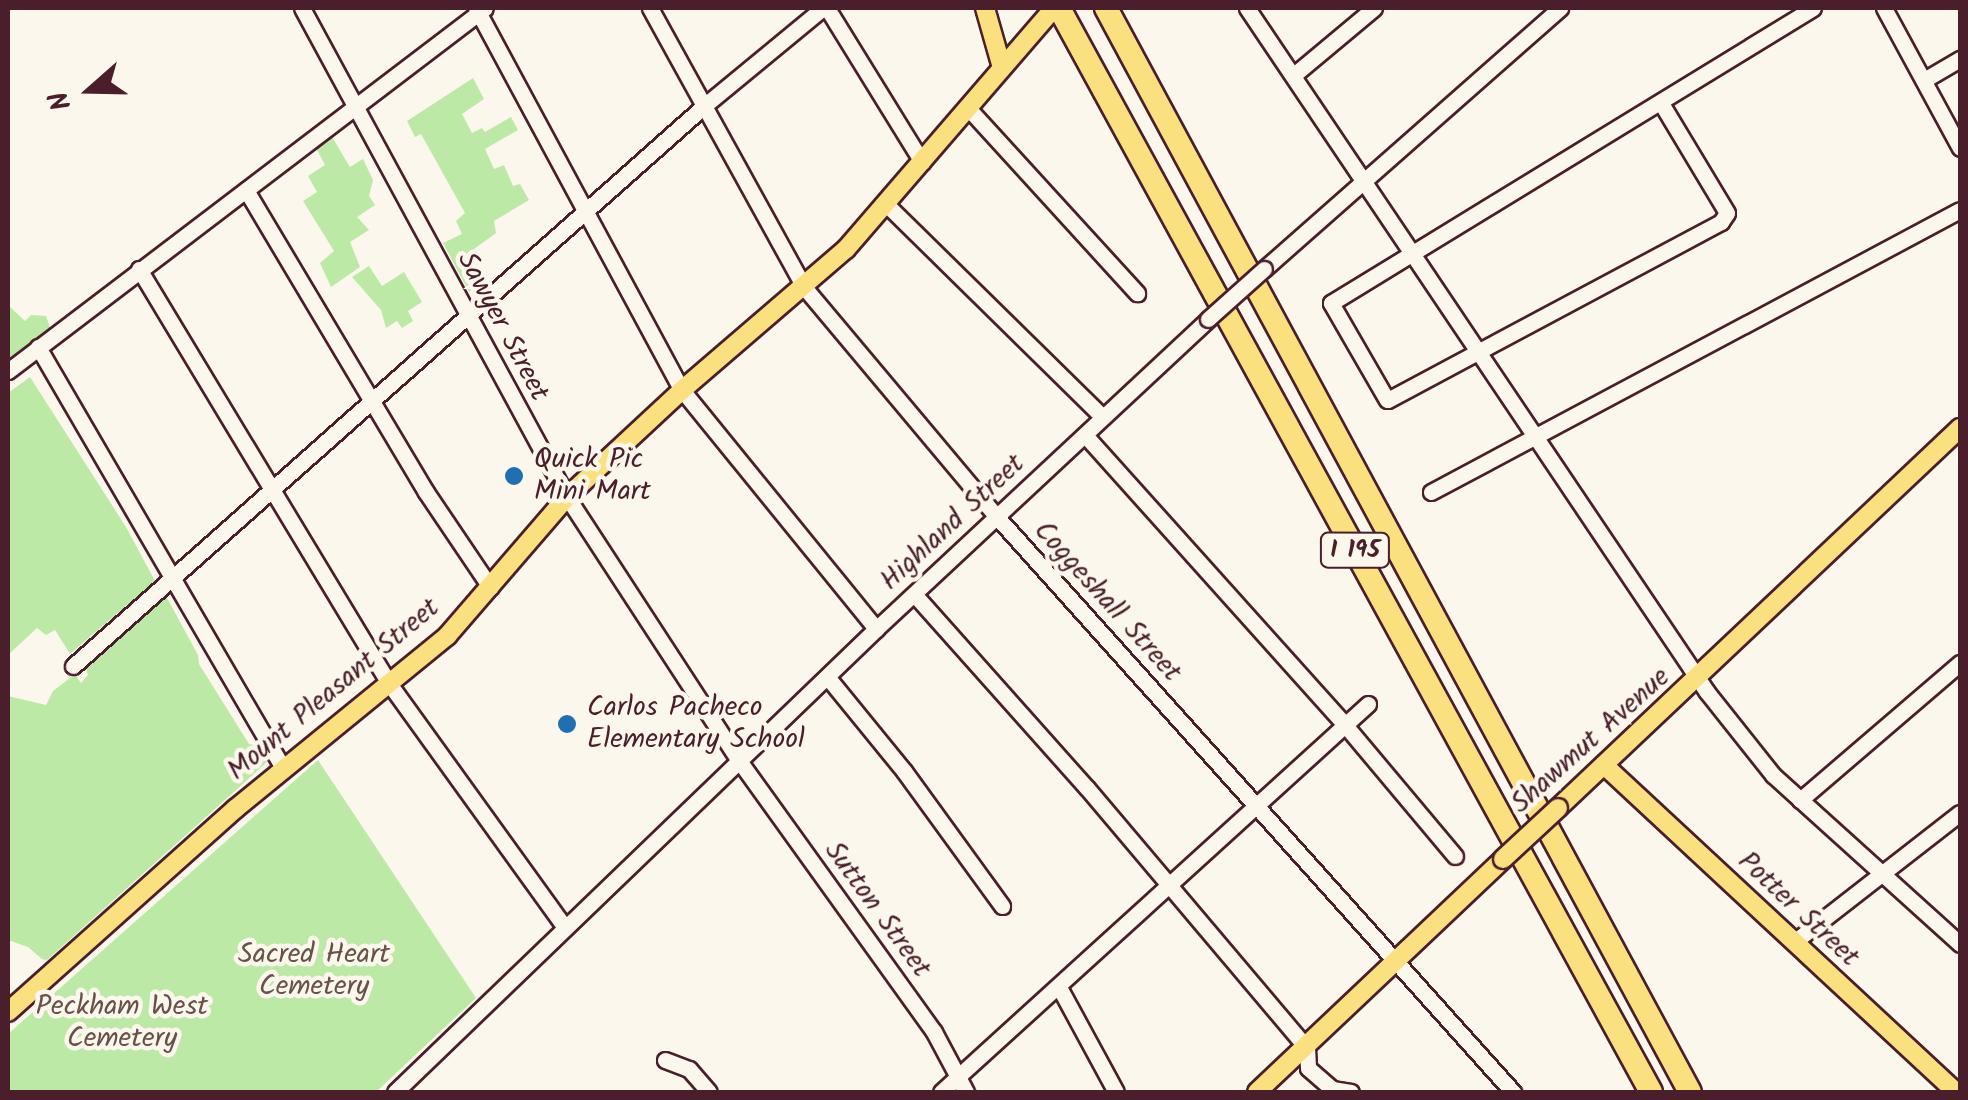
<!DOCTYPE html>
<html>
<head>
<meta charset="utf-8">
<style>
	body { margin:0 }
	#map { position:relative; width:1968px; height:1100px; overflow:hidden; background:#fbf7ec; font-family:Kalam,sans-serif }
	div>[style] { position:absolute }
	.green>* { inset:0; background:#bde9a6 }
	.roads { filter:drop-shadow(2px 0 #4a1f2b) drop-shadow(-2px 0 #4a1f2b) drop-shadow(0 2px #4a1f2b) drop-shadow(0 -2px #4a1f2b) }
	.minor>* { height:15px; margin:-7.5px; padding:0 7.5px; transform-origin:7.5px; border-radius:7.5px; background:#fbf7ec }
	.major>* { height:18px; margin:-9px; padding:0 9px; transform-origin:9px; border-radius:9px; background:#fbe080 }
	.highway>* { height:22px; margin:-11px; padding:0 11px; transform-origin:11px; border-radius:11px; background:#fbe080 }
	.bridges { filter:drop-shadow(2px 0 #4a1f2b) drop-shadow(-2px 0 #4a1f2b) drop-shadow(0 2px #4a1f2b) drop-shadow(0 -2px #4a1f2b) }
	.minor-bridge>* { height:15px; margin:-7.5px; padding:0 7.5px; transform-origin:7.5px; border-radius:7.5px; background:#fbf7ec }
	.major-bridge>* { height:18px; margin:-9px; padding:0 9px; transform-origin:9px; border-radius:9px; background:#fbe080 }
	.dots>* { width:28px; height:28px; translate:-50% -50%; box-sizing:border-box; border:5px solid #fbf7ec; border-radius:50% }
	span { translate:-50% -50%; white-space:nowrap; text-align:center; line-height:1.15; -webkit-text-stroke:9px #fbf7ec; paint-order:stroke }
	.shield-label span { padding:2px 8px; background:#fbf7ec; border:2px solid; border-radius:8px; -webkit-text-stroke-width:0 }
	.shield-label { font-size:25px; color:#4a1f2b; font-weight:700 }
	.street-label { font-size:28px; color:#4a1f2b }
	.poi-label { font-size:28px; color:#4a1f2b }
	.left { translate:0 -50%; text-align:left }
	.park-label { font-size:28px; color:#67524a }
	.frame { position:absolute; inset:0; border:10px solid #4a1f2b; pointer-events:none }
	.north { position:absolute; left:40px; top:40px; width:100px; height:100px; -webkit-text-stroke:8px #fbf7ec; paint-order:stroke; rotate:250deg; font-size:28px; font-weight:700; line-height:40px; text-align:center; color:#4a1f2b }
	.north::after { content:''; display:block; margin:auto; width:35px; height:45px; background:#4a1f2b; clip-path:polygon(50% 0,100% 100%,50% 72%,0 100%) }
</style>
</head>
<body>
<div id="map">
	<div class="green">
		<i style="clip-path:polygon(473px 78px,484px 99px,462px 114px,472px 133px,482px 128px,485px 132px,511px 117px,518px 130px,485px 149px,494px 169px,504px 165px,513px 186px,520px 184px,529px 200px,494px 221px,496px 233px,470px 252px,483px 278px,469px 292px,443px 243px,462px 234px,456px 221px,465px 213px,421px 134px,415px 137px,407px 121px)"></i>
		<i style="clip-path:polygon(332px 137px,350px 167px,363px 159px,373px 180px,369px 196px,375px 205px,357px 217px,369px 230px,350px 242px,360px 267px,331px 287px,320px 263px,334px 251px,303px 201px,317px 192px,308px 176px,325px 165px,316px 148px)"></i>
		<i style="clip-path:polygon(369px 266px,382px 286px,404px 272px,422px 302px,408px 311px,413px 321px,402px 328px,397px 321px,386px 328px,381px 310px,352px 277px)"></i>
		<i style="clip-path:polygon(8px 305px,25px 321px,31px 315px,46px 316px,51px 330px,8px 364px)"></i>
		<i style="clip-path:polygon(30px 377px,126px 527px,155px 581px,70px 654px,55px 630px,46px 635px,37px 628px,8px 655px,8px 393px)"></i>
		<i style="clip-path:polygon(166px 596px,198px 655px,199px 664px,249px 744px,263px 747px,267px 762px,47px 960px,42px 959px,28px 947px,8px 940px,8px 696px,46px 705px,53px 691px,75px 674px,81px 683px,88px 675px,85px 666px)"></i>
		<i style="clip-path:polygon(318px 760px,476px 998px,376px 1092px,8px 1092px,8px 1034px)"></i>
	</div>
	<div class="roads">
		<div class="minor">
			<i style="left:302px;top:8px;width:556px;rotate:61.55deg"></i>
			<i style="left:567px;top:497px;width:316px;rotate:56.9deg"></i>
			<i style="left:740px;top:762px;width:332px;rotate:54.3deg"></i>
			<i style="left:934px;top:1032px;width:68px;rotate:61.9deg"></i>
			<i style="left:476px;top:8px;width:434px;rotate:61.7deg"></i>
			<i style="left:682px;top:390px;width:308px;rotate:50.9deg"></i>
			<i style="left:650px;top:8px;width:319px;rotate:61.1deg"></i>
			<i style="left:804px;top:287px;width:300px;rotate:50deg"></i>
			<i style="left:997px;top:517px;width:773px;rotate:48.1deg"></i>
			<i style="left:827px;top:8px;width:181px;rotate:58.3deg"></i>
			<i style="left:1247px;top:8px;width:824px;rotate:56.08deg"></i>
			<i style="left:1707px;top:692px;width:106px;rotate:51.5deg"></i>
			<i style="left:1773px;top:775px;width:252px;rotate:42.1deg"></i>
			<i style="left:1884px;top:8px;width:159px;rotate:61.5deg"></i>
			<i style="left:1295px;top:74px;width:103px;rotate:-39.9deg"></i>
			<i style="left:1924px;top:80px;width:42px;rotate:-30.3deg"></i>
			<i style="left:1661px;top:103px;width:128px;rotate:59deg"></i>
			<i style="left:1727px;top:213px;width:11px;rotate:124deg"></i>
			<i style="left:1721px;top:222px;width:378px;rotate:151.9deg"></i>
			<i style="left:1387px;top:400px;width:112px;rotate:-120deg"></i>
			<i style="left:1331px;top:303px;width:565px;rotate:-31.47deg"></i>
			<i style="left:968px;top:108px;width:251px;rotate:47.6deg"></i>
			<i style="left:246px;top:190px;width:352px;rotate:59.2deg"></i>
			<i style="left:426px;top:492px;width:115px;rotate:56deg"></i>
			<i style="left:886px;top:204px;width:304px;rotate:44.5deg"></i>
			<i style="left:139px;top:269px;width:482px;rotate:58.9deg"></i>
			<i style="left:388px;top:682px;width:302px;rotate:54.2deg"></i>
			<i style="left:1264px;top:269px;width:395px;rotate:-41.4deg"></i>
			<i style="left:38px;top:347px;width:487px;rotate:59.8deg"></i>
			<i style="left:8px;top:371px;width:599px;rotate:-37.27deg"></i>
			<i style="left:1085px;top:435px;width:389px;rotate:48.1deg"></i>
			<i style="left:1345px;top:725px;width:171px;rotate:50deg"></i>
			<i style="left:1431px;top:492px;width:599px;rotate:-28.06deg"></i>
			<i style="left:914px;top:594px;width:260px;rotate:48.3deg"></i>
			<i style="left:1087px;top:788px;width:341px;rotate:49.8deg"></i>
			<i style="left:1307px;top:1048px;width:20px;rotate:87deg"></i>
			<i style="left:1308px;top:1068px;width:32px;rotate:41deg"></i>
			<i style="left:1332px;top:1089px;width:19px;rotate:9deg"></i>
			<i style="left:73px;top:666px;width:844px;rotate:-41.59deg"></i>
			<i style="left:704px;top:106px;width:154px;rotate:-39.5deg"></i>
			<i style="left:829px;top:679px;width:119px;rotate:50.8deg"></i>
			<i style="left:904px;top:771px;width:167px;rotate:54deg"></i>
			<i style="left:1800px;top:800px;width:211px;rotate:-40.6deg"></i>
			<i style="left:1794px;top:942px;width:210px;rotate:-37.9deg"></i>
			<i style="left:1059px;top:987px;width:119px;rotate:61.5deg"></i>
			<i style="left:665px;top:1060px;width:26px;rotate:21deg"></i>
			<i style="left:689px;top:1069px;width:30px;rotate:49deg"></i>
			<i style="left:395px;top:1092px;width:668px;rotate:-43.91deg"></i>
			<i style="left:876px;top:629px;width:454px;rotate:-43deg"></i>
			<i style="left:941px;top:1092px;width:577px;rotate:-42.26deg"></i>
		</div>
		<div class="major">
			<i style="left:985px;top:8px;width:58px;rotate:74.1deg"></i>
			<i style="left:1604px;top:765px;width:480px;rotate:42.9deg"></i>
			<i style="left:1558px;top:808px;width:553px;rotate:-43.39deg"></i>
			<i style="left:8px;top:1012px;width:305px;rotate:-41.8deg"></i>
			<i style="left:235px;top:809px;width:274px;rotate:-39.2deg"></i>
			<i style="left:447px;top:636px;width:184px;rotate:-49.2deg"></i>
			<i style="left:567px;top:497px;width:157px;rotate:-42.9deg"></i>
			<i style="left:682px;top:390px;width:216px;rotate:-40.7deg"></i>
			<i style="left:846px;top:249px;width:318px;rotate:-49.2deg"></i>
			<i style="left:1257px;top:1092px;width:339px;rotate:-43.4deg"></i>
		</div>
		<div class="highway">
			<i style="left:1059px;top:8px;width:1235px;rotate:61.36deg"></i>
			<i style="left:1106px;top:8px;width:1231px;rotate:61.69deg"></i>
		</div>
	</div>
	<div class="bridges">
		<div class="minor-bridge">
			<i style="left:1208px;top:319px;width:75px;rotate:-41.8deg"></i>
		</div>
		<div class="major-bridge">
			<i style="left:1503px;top:859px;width:75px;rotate:-42.8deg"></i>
		</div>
	</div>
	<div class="dots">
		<i style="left:514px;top:476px;background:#1f6fb2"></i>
		<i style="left:567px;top:724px;background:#1f6fb2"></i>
	</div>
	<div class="shield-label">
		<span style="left:1355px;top:550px">I 195</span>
	</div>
	<div class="street-label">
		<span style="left:502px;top:327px;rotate:62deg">Sawyer Street</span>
		<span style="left:953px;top:523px;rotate:-43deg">Highland Street</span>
		<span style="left:1107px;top:602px;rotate:48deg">Coggeshall Street</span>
		<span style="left:334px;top:690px;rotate:-40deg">Mount Pleasant Street</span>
		<span style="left:1591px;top:741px;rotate:-42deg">Shawmut Avenue</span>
		<span style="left:877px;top:910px;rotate:54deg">Sutton Street</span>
		<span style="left:1798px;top:910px;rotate:43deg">Potter Street</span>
	</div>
	<div class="poi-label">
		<span class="left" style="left:534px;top:476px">Quick Pic<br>Mini Mart</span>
		<span class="left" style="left:587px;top:724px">Carlos Pacheco<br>Elementary School</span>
	</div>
	<div class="park-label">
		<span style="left:314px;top:971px">Sacred Heart<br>Cemetery</span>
		<span style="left:122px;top:1023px">Peckham West<br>Cemetery</span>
	</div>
	<div class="frame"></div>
	<div class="north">N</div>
</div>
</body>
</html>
